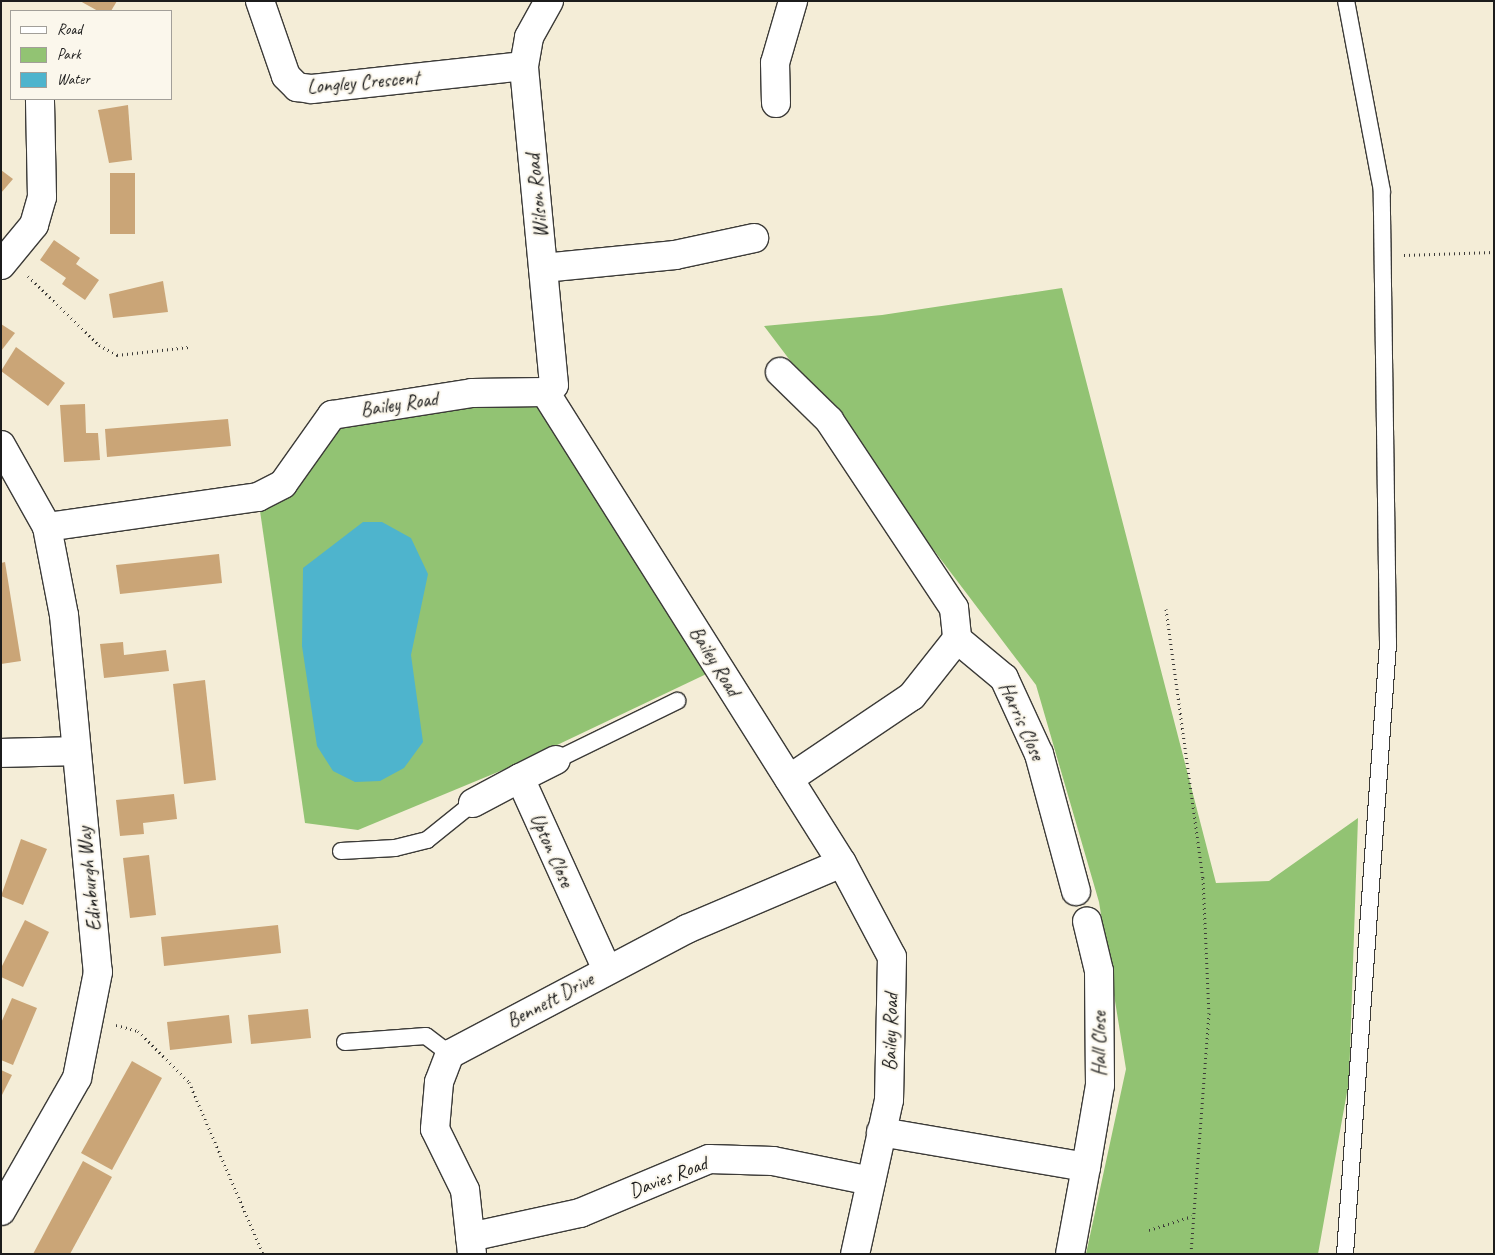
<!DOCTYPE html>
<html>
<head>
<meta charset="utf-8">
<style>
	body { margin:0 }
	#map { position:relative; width:1495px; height:1255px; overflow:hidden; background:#f4edd7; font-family:Caveat,sans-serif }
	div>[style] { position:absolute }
	.green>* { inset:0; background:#92c373 }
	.water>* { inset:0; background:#4eb4cd }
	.building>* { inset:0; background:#caa577 }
	.path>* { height:3px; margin-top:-1.5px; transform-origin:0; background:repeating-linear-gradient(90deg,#3c3b38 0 1px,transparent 0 5px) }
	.roads { filter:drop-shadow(1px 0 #3c3b38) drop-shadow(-1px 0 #3c3b38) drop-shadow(0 1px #3c3b38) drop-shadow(0 -1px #3c3b38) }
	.lane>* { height:16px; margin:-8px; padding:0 8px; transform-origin:8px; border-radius:8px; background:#fff }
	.street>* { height:28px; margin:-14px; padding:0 14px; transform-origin:14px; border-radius:14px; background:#fff }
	span { translate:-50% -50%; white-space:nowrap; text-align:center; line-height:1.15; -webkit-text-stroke:4px #fbf7ec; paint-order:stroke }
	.street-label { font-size:20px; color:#1c1c1c }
	.frame { position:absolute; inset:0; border:2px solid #1c1c1c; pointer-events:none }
	.legend { position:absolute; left:10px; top:10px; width:162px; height:90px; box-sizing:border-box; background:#fbf7ec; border:1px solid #a29f99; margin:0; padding:6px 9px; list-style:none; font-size:15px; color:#1c1c1c }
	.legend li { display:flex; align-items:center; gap:10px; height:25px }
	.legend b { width:25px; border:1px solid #a29f99 }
</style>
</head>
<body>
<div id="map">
	<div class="green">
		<i style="clip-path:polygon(1062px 288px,1216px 883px,1269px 881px,1358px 818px,1349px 1081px,1318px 1254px,1086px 1254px,1126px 1069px,1099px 902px,1036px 685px,764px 326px,882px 315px)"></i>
		<i style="clip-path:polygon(545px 392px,719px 668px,515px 765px,358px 830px,305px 823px,258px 497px,332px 415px)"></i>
	</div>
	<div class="water">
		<i style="clip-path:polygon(363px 522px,382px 522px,411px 538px,428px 574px,411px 655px,423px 742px,404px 768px,380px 781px,355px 782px,333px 771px,317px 746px,302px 646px,303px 568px)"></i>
	</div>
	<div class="building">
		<i style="clip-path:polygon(80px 1px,117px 1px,111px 11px,98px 11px)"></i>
		<i style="clip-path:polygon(128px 105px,132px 160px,109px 163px,98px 110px)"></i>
		<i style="clip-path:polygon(1px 170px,13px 179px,1px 193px)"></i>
		<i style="clip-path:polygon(110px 173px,135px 173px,135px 234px,110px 234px)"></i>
		<i style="clip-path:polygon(54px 240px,80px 258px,76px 264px,99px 280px,85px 300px,62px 284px,66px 278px,40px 260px)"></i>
		<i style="clip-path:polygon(163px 281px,168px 312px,113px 318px,109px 294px)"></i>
		<i style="clip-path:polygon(1px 324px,15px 333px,1px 351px)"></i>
		<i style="clip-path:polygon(16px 347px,65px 383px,48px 406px,1px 371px)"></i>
		<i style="clip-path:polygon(85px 404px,86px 433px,98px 433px,100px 460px,64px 462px,60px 405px)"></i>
		<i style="clip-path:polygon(228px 419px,231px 446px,107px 457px,105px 429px)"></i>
		<i style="clip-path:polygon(219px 554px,222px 583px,120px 594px,116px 565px)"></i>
		<i style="clip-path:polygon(5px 562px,21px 661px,1px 664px,1px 563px)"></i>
		<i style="clip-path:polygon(123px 642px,124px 655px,166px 650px,169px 671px,104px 678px,100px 644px)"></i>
		<i style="clip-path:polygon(205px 680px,216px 780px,184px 784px,173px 684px)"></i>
		<i style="clip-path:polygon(174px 794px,177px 819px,143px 823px,144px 834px,120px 836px,116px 800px)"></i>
		<i style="clip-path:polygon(21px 839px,47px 849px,23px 905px,1px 896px)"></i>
		<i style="clip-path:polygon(149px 855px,156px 915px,130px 918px,123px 858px)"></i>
		<i style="clip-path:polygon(25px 920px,49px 932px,23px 987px,1px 977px,1px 968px)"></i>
		<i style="clip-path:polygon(278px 925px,281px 953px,164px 966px,161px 937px)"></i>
		<i style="clip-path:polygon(12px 998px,37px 1008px,13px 1065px,1px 1060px,1px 1023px)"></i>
		<i style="clip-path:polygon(308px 1009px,311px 1038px,251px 1044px,248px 1015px)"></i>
		<i style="clip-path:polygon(229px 1015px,232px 1043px,170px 1050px,167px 1022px)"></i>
		<i style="clip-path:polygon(132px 1061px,162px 1078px,112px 1170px,81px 1153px)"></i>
		<i style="clip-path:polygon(1px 1070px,12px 1075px,1px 1097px)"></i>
		<i style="clip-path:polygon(83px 1161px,112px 1177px,70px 1254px,33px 1254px)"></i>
	</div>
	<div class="path">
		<i style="left:1404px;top:255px;width:90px;rotate:-1.9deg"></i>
		<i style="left:28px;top:276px;width:99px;rotate:44.2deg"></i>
		<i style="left:99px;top:345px;width:21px;rotate:29deg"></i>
		<i style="left:117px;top:355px;width:72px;rotate:-6.3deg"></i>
		<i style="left:1166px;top:609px;width:272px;rotate:82.2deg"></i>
		<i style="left:1203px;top:878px;width:135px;rotate:87.5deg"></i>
		<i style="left:1209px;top:1013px;width:242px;rotate:94.3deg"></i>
		<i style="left:116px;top:1025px;width:23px;rotate:15deg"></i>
		<i style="left:138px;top:1031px;width:72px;rotate:45deg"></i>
		<i style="left:189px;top:1082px;width:187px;rotate:66.7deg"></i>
		<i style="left:1149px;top:1230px;width:45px;rotate:-18deg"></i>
	</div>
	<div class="roads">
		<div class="lane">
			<i style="left:556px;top:760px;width:135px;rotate:-26deg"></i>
			<i style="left:341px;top:851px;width:54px;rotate:-3.2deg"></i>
			<i style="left:395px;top:848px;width:33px;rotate:-14deg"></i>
			<i style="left:427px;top:840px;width:59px;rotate:-38.8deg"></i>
			<i style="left:345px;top:1042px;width:81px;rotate:-4.2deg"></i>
			<i style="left:426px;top:1036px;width:30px;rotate:37deg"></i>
			<i style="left:1345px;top:1254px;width:613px;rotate:-85.97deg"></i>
			<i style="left:1388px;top:643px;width:452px;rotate:-90.8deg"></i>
			<i style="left:1382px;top:191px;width:193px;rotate:-100.7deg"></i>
		</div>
		<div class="street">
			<i style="left:260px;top:1px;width:79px;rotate:70.9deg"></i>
			<i style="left:286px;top:76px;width:16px;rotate:45deg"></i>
			<i style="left:297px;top:87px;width:15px;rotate:8deg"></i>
			<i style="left:312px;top:89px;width:213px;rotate:-6.2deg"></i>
			<i style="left:776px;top:103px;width:40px;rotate:-91.4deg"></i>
			<i style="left:775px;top:63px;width:65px;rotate:-73.8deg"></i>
			<i style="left:1px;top:265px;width:52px;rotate:-50.5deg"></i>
			<i style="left:34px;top:225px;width:29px;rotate:-74deg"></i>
			<i style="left:42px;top:197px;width:98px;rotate:-91.2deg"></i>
			<i style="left:543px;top:268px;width:133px;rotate:-5.6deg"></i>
			<i style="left:675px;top:255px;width:81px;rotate:-12.1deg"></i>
			<i style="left:780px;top:372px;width:69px;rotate:44.4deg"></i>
			<i style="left:829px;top:420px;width:226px;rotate:56.4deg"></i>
			<i style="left:954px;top:608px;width:31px;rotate:84deg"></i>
			<i style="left:545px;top:392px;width:11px;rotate:-38deg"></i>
			<i style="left:554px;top:385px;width:320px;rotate:-95.4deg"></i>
			<i style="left:524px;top:66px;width:29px;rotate:-80deg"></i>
			<i style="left:529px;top:37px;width:41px;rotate:-60.9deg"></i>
			<i style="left:1px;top:445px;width:94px;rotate:60.7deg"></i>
			<i style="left:47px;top:527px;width:90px;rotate:79.1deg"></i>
			<i style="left:64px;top:615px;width:359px;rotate:84.6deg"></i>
			<i style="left:98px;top:972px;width:108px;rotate:101.2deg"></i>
			<i style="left:77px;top:1078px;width:153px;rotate:119.7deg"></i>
			<i style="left:47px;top:527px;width:213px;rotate:-8.1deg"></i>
			<i style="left:258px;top:497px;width:28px;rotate:-27deg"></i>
			<i style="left:283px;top:484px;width:85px;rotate:-54.6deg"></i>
			<i style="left:332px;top:415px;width:142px;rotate:-8.9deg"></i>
			<i style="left:472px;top:393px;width:73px;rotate:-0.8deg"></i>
			<i style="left:545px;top:392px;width:557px;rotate:57.77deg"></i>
			<i style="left:842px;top:863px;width:106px;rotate:62deg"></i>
			<i style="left:892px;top:957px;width:143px;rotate:91.2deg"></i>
			<i style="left:889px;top:1100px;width:158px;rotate:102.4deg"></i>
			<i style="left:1px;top:753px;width:75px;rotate:-1.5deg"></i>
			<i style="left:520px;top:778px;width:40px;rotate:-26.6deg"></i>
			<i style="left:789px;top:779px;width:148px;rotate:-34deg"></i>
			<i style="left:912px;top:696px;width:73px;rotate:-51.7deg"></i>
			<i style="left:957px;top:639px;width:61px;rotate:39.7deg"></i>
			<i style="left:1004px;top:678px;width:84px;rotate:65.3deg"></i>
			<i style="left:1039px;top:754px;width:142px;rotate:74.9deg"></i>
			<i style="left:473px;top:803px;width:53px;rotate:-28deg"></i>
			<i style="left:520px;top:778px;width:211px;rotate:65.6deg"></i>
			<i style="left:881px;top:1132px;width:208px;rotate:9.7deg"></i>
			<i style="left:1086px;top:1167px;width:88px;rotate:100.4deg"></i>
			<i style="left:1086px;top:1167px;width:83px;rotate:-80.3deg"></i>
			<i style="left:1100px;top:1085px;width:114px;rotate:-90.5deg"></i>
			<i style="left:1099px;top:971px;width:51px;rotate:-103.5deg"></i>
			<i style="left:470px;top:1237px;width:113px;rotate:-12.3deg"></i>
			<i style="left:580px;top:1213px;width:140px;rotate:-22.7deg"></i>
			<i style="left:709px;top:1159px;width:64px;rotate:1.8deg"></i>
			<i style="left:773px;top:1161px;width:100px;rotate:11.5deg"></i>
			<i style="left:472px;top:1254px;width:64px;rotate:-96.2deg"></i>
			<i style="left:465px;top:1190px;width:68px;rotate:-116.2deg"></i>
			<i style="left:435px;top:1129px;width:47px;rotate:-85.1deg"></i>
			<i style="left:439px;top:1082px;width:30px;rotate:-69deg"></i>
			<i style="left:450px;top:1054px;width:268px;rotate:-27.8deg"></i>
			<i style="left:687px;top:929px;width:168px;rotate:-23.1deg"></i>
		</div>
	</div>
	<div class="street-label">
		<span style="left:363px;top:82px;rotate:-5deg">Longley Crescent</span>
		<span style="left:537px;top:196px;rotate:-96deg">Wilson Road</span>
		<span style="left:399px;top:404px;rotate:-9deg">Bailey Road</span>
		<span style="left:715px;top:661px;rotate:58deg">Bailey Road</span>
		<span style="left:1022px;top:721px;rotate:66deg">Harris Close</span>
		<span style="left:552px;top:850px;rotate:66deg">Upton Close</span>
		<span style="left:89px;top:879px;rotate:-96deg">Edinburgh Way</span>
		<span style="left:550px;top:1000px;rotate:-28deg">Bennett Drive</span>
		<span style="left:890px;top:1032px;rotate:-89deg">Bailey Road</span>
		<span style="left:1099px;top:1044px;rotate:-90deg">Hall Close</span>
		<span style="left:668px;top:1177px;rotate:-21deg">Davies Road</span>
	</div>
	<div class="frame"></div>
	<ul class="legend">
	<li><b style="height:6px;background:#fff"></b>Road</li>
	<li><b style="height:14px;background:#92c373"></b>Park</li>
	<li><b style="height:14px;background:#4eb4cd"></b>Water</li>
	</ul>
</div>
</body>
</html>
